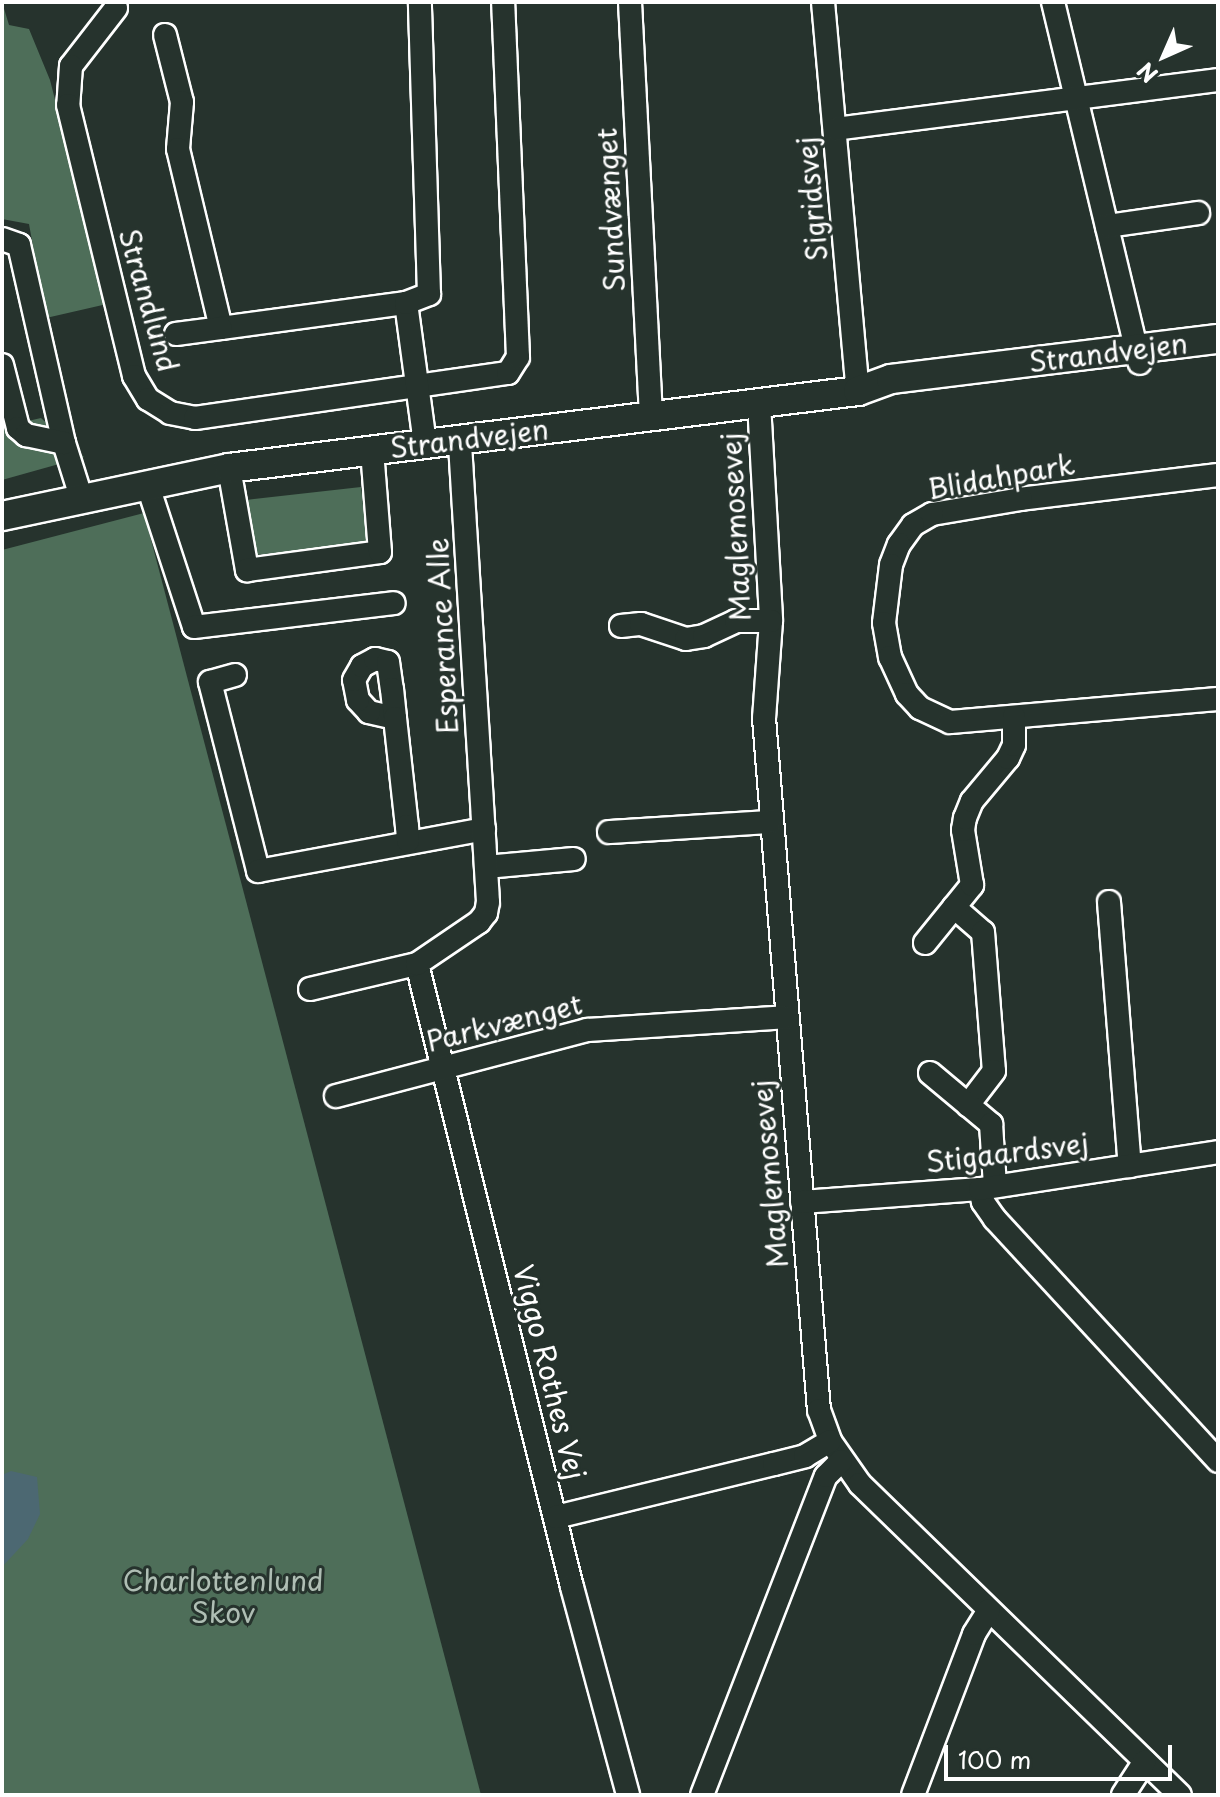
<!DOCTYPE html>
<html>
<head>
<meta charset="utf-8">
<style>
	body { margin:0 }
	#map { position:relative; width:1220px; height:1797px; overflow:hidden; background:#26332d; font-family:"Playpen Sans",sans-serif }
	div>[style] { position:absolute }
	.green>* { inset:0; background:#4e6e59 }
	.water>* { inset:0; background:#4c6872 }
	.roads { filter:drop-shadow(2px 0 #fff) drop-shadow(-2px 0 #fff) drop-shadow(0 2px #fff) drop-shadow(0 -2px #fff) }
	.minor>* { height:22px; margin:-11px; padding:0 11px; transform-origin:11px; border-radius:11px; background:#26332d }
	.major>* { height:28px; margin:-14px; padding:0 14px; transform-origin:14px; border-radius:14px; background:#26332d }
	span { translate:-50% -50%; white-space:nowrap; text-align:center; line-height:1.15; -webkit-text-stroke:6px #26332d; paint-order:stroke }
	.street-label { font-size:28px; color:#fff }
	.park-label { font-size:28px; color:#afbeb4 }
	.frame { position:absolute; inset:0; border:4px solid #fff; pointer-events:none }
	.north { position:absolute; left:1124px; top:16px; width:80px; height:80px; -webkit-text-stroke:6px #26332d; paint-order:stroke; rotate:225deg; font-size:22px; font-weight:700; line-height:32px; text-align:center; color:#fff }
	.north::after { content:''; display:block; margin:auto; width:28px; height:36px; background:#fff; clip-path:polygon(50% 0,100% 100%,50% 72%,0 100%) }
	.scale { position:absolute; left:944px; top:1745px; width:228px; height:36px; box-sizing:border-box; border:4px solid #fff; border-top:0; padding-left:10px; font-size:24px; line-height:28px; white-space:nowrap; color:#fff; -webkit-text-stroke:6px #26332d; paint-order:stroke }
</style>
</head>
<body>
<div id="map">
	<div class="green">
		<i style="clip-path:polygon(2px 2px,9px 25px,29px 29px,50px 80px,107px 304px,46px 318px,29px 224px,2px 219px)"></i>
		<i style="clip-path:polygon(41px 418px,84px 457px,2px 480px,2px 427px)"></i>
		<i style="clip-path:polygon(361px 487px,367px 543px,256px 555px,246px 500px)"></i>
		<i style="clip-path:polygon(144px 513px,481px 1795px,2px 1795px,2px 550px)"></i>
	</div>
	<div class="water">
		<i style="clip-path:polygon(11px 1471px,37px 1477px,40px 1514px,28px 1539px,2px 1567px,2px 1475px)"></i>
	</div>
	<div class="roads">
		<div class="minor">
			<i style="left:630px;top:2px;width:414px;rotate:87.1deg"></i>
			<i style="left:823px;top:2px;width:391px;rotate:84.9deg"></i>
			<i style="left:1053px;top:2px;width:371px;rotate:76.5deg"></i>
			<i style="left:116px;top:8px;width:73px;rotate:127.8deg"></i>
			<i style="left:71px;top:66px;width:39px;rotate:94deg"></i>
			<i style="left:68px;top:105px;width:279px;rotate:76.3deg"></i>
			<i style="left:134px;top:376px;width:27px;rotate:59deg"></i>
			<i style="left:148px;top:399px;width:26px;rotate:32deg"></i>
			<i style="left:170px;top:413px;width:25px;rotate:11deg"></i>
			<i style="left:195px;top:418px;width:316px;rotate:-8.2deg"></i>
			<i style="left:508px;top:373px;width:19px;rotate:-58deg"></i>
			<i style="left:518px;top:357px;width:355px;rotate:-92.4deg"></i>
			<i style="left:165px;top:35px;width:69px;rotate:75.8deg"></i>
			<i style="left:182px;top:102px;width:47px;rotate:94.9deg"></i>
			<i style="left:178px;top:149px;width:184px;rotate:76.5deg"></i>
			<i style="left:221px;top:328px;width:187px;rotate:-7.7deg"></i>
			<i style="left:406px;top:303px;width:142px;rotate:82.3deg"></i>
			<i style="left:835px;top:129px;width:386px;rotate:-7.3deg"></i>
			<i style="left:1107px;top:226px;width:92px;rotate:-8.1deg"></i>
			<i style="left:2px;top:239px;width:18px;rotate:19deg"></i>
			<i style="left:19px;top:245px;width:203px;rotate:77.2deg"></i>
			<i style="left:64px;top:443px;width:57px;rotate:72.5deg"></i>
			<i style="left:406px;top:303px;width:25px;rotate:-21deg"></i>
			<i style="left:429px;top:294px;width:292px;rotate:-91.8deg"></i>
			<i style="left:176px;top:334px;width:45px;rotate:-7.6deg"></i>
			<i style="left:2px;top:365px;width:65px;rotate:75.7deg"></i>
			<i style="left:18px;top:428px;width:11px;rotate:41deg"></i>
			<i style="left:26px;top:435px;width:39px;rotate:12deg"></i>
			<i style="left:759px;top:403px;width:218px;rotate:86.8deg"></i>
			<i style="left:771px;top:621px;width:97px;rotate:94.1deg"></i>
			<i style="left:764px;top:718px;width:694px;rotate:85.46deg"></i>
			<i style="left:819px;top:1410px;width:33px;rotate:70deg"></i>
			<i style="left:830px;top:1441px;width:52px;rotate:55.1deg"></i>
			<i style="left:860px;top:1484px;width:446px;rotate:44.2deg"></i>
			<i style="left:229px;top:468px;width:104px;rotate:80deg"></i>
			<i style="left:247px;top:570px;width:134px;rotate:-7.7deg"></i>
			<i style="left:380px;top:552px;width:102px;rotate:-94.5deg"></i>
			<i style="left:1218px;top:475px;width:198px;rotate:173.1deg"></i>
			<i style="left:1021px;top:499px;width:90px;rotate:170.4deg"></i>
			<i style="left:932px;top:514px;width:22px;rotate:150deg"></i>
			<i style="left:913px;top:525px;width:24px;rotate:126deg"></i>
			<i style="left:899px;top:544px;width:22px;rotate:111deg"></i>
			<i style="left:891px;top:565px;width:58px;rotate:96.9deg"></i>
			<i style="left:884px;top:623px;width:35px;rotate:80deg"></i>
			<i style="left:890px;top:657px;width:41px;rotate:65.3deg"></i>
			<i style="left:907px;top:694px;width:19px;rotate:47deg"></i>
			<i style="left:920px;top:708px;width:33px;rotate:25deg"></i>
			<i style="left:950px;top:722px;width:269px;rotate:-4.9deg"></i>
			<i style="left:147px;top:483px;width:151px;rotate:71.9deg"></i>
			<i style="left:194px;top:627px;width:201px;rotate:-6.8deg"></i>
			<i style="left:621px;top:626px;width:20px;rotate:-6deg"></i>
			<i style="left:641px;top:624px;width:47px;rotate:18.4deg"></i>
			<i style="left:686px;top:639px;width:18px;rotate:-9deg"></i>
			<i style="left:704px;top:636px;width:35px;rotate:-25deg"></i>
			<i style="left:736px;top:621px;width:35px"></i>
			<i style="left:235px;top:675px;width:26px;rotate:164deg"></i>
			<i style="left:210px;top:682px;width:195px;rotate:75.7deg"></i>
			<i style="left:258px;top:871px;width:230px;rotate:-10.5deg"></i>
			<i style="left:395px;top:718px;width:27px;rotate:-167deg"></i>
			<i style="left:369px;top:712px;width:16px;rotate:-133deg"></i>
			<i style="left:358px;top:700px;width:20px;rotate:-101deg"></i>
			<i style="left:354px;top:680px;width:16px;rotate:-60deg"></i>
			<i style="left:362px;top:666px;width:15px;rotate:-28deg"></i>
			<i style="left:375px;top:659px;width:13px;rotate:13deg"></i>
			<i style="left:388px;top:662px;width:27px;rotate:82deg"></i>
			<i style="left:392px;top:689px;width:29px;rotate:84deg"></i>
			<i style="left:395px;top:718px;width:109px;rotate:83.7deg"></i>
			<i style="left:407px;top:826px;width:15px;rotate:86deg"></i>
			<i style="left:609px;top:832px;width:161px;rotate:-3.6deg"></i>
			<i style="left:486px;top:867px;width:88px;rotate:-5.2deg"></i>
			<i style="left:1109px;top:902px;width:265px;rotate:85.5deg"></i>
			<i style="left:954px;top:907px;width:38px;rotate:41deg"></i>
			<i style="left:983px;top:932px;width:139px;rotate:85.5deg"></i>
			<i style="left:994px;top:1071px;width:43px;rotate:127.4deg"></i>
			<i style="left:925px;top:943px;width:75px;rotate:-51deg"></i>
			<i style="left:972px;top:885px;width:56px;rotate:-99.3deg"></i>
			<i style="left:963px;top:830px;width:12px;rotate:-81deg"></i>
			<i style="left:965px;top:818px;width:18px;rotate:-68deg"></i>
			<i style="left:972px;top:801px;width:56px;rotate:-50.1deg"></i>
			<i style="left:1008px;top:758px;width:14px;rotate:-65deg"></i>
			<i style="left:1014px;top:745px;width:28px;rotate:-90deg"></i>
			<i style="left:417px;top:964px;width:642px;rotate:76.03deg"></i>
			<i style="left:572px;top:1587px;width:215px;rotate:74.9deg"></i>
			<i style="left:310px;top:989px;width:110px;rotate:-13.2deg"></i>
			<i style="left:417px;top:964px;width:75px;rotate:-34.1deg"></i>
			<i style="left:479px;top:922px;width:11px;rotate:-52deg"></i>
			<i style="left:486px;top:913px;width:11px;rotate:-80deg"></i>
			<i style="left:488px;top:902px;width:463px;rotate:-93.5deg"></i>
			<i style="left:930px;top:1073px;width:80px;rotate:39.9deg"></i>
			<i style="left:991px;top:1124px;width:62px;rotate:86.3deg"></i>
			<i style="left:336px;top:1096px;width:260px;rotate:-14.7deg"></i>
			<i style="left:587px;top:1030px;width:199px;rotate:-3.7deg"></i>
			<i style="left:980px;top:1189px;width:13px;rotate:77deg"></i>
			<i style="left:983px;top:1202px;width:21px;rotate:55deg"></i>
			<i style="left:995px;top:1219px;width:329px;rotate:47.3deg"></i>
			<i style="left:802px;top:1202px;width:178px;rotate:-4.2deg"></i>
			<i style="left:980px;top:1189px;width:241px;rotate:-8.8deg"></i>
			<i style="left:556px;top:1517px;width:224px;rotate:-13.7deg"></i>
			<i style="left:774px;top:1464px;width:32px;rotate:-14deg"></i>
			<i style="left:805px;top:1456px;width:29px;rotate:-31deg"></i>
			<i style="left:702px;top:1795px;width:342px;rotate:-68.8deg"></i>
			<i style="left:826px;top:1476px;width:21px;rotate:-45deg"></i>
			<i style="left:913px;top:1795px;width:172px;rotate:-69.2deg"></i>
			<i style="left:974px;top:1634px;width:28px;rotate:-58deg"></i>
			<i style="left:1123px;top:1795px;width:40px;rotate:-57.1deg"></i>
		</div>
		<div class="major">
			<i style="left:2px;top:516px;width:232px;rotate:-11.9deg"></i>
			<i style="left:229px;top:468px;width:634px;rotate:-6.98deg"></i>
			<i style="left:858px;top:391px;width:35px;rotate:-20deg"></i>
			<i style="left:891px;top:379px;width:329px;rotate:-7deg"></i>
		</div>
	</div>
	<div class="street-label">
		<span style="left:811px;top:199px;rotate:-95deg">Sigridsvej</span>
		<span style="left:610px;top:210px;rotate:-93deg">Sundvænget</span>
		<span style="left:149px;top:300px;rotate:74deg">Strandlund</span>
		<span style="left:1108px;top:352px;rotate:-7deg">Strandvejen</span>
		<span style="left:469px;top:438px;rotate:-7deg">Strandvejen</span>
		<span style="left:1001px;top:476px;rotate:-10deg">Blidahpark</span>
		<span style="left:735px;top:527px;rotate:-93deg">Maglemosevej</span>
		<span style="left:442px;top:636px;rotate:-93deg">Esperance Alle</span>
		<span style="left:504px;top:1022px;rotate:-14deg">Parkvænget</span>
		<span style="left:1007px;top:1152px;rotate:-7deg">Stigaardsvej</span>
		<span style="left:769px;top:1174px;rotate:-95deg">Maglemosevej</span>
		<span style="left:550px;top:1372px;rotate:76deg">Viggo Rothes Vej</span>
	</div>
	<div class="park-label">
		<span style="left:223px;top:1596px">Charlottenlund<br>Skov</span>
	</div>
	<div class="frame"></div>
	<div class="north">N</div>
	<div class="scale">100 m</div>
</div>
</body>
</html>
